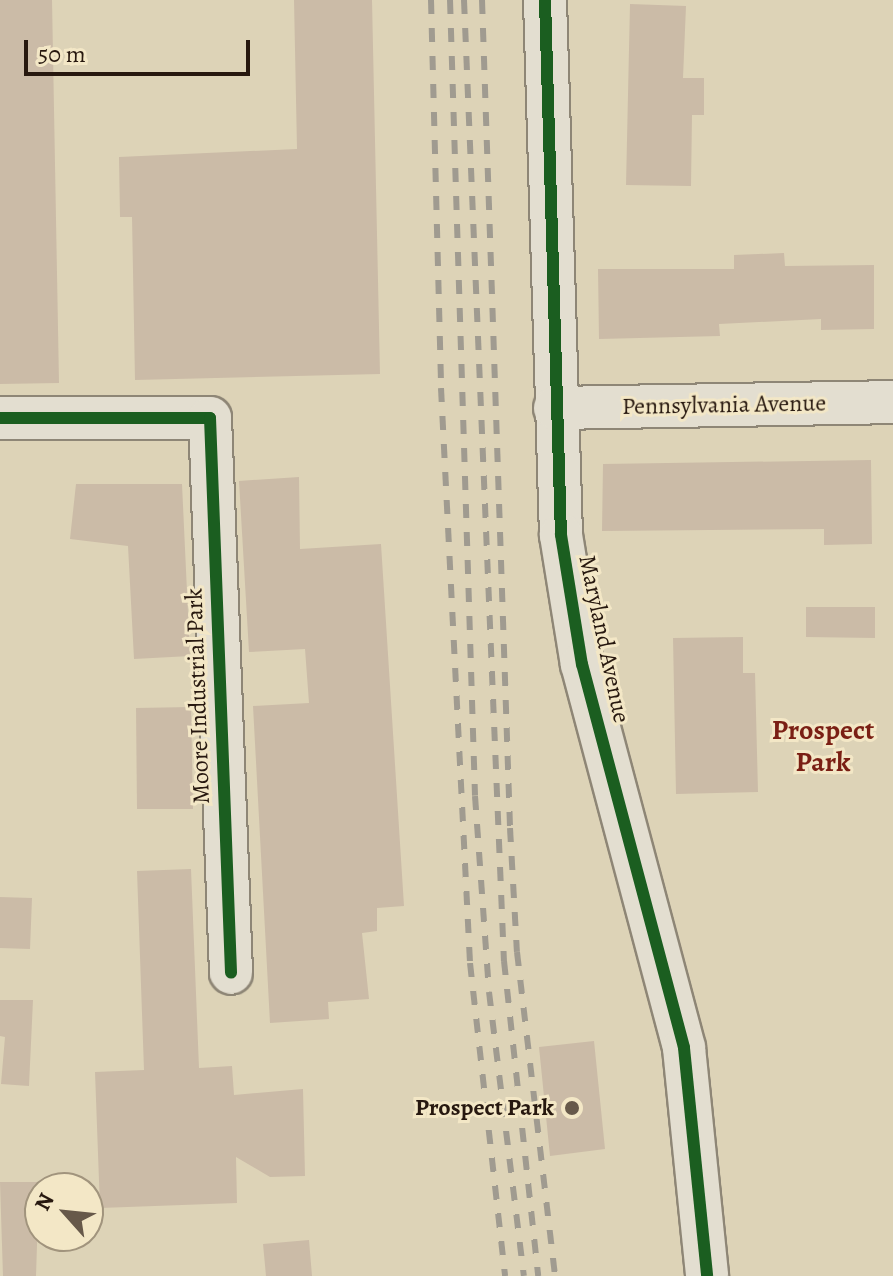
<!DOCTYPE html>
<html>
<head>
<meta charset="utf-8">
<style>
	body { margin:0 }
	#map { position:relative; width:893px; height:1276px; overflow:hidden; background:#ddd3b7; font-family:Alegreya,serif }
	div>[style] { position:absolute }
	.building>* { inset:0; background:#cbbba7 }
	.roads { filter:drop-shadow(2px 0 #8e8676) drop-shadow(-2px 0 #8e8676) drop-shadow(0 2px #8e8676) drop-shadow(0 -2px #8e8676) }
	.minor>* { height:42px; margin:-21px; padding:0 21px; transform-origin:21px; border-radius:21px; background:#e3ded0 }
	.rail>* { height:6px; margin-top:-3px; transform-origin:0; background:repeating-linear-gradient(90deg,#a09b90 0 14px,transparent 0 28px) }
	.cycleway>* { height:12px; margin:-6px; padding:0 6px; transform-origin:6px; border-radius:6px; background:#1b5e20 }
	.dots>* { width:22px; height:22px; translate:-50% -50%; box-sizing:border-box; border:4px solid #f3e7c6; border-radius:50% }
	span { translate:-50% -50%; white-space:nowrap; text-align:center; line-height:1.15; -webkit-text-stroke:6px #f3e7c6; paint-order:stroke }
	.street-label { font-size:24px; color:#27180f }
	.poi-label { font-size:24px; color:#27180f; font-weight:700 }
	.right { translate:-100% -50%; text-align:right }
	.quarter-label { font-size:28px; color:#7a1f14; font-weight:700 }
	.north { position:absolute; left:24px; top:1172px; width:80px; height:80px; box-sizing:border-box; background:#f3e7c6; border:2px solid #a1947d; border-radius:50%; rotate:297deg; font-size:22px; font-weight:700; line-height:32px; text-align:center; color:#27180f }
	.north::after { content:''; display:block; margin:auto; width:28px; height:36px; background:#67594a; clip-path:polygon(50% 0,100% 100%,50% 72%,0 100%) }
	.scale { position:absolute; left:24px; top:40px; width:226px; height:36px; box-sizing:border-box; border:4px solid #27180f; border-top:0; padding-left:10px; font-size:24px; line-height:28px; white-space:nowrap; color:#27180f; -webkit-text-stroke:6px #f3e7c6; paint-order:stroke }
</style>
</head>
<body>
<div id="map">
	<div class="building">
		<i style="clip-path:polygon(0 0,52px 0,59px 383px,0 384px)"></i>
		<i style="clip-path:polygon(294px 0,372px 0,380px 374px,135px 380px,132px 217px,120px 217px,119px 157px,297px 149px)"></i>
		<i style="clip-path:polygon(630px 4px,686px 6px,683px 78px,704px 78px,704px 115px,692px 115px,691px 186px,626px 185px)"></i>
		<i style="clip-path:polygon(784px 253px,785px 266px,874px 265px,874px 329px,821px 330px,821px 319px,719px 324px,720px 336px,599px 339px,598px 269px,734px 269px,734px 255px)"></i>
		<i style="clip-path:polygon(871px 460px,872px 544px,824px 545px,824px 529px,602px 531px,603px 464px)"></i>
		<i style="clip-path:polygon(299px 477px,300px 549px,381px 544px,404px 906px,377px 908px,377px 931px,362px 933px,369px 999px,328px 1002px,329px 1019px,270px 1023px,253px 706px,309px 703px,305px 649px,249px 652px,239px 481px)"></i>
		<i style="clip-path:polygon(76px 484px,182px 484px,190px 656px,134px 659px,128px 546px,70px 539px)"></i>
		<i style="clip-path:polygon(806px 607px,875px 607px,875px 638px,806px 637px)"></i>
		<i style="clip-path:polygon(743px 637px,743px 673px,755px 673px,758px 792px,676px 794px,673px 638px)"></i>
		<i style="clip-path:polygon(191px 707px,193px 809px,137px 809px,136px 708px)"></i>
		<i style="clip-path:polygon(191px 869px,199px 1068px,232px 1066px,234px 1095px,303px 1089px,305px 1176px,270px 1177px,236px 1157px,237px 1203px,100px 1208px,95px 1072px,144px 1070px,137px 871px)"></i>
		<i style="clip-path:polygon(0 897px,32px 898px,30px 949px,0 948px)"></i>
		<i style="clip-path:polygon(0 1000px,33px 1000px,29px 1086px,1px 1084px,5px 1037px,0 1036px)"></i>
		<i style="clip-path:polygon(594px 1041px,605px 1149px,550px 1156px,539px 1047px)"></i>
		<i style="clip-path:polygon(0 1182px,39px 1182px,36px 1276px,3px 1276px)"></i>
		<i style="clip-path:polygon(309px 1240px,312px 1276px,266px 1276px,263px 1244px)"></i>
	</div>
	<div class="roads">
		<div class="minor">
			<i style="left:545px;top:0;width:535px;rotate:88.29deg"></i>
			<i style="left:561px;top:535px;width:131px;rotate:80.8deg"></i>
			<i style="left:582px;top:664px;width:397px;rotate:75.1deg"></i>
			<i style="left:684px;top:1048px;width:229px;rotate:84.2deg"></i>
			<i style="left:555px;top:408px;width:338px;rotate:-1deg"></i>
			<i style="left:0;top:418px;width:210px"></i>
			<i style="left:210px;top:418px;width:555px;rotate:87.83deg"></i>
		</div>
	</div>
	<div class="rail">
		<i style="left:431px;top:0;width:388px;rotate:88.5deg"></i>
		<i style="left:441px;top:388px;width:576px;rotate:87.11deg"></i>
		<i style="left:470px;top:963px;width:315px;rotate:83.6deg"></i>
		<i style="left:450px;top:0;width:796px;rotate:88.2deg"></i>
		<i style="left:475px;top:796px;width:196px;rotate:85.9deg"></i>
		<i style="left:489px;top:992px;width:286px;rotate:83deg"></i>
		<i style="left:464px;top:0;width:962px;rotate:87.62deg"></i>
		<i style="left:504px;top:961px;width:317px;rotate:83.8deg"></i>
		<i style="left:482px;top:0;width:828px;rotate:88.06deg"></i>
		<i style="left:510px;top:828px;width:124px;rotate:86.8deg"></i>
		<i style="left:517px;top:952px;width:326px;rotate:83.3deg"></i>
	</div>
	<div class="cycleway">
		<i style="left:545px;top:0;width:535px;rotate:88.29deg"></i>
		<i style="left:561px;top:535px;width:131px;rotate:80.8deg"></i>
		<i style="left:582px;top:664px;width:397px;rotate:75.1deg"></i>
		<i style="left:684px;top:1048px;width:229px;rotate:84.2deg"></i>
		<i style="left:0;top:418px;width:210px"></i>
		<i style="left:210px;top:418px;width:555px;rotate:87.83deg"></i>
	</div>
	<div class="dots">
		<i style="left:572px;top:1108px;background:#67594a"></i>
	</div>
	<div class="street-label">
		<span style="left:724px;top:405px;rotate:-1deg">Pennsylvania Avenue</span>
		<span style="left:604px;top:639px;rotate:78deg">Maryland Avenue</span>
		<span style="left:198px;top:696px;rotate:-92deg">Moore Industrial Park</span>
	</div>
	<div class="poi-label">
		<span class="right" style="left:554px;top:1108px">Prospect Park</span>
	</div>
	<div class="quarter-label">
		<span style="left:823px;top:746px">Prospect<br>Park</span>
	</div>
	<div class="north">N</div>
	<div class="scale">50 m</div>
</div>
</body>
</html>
